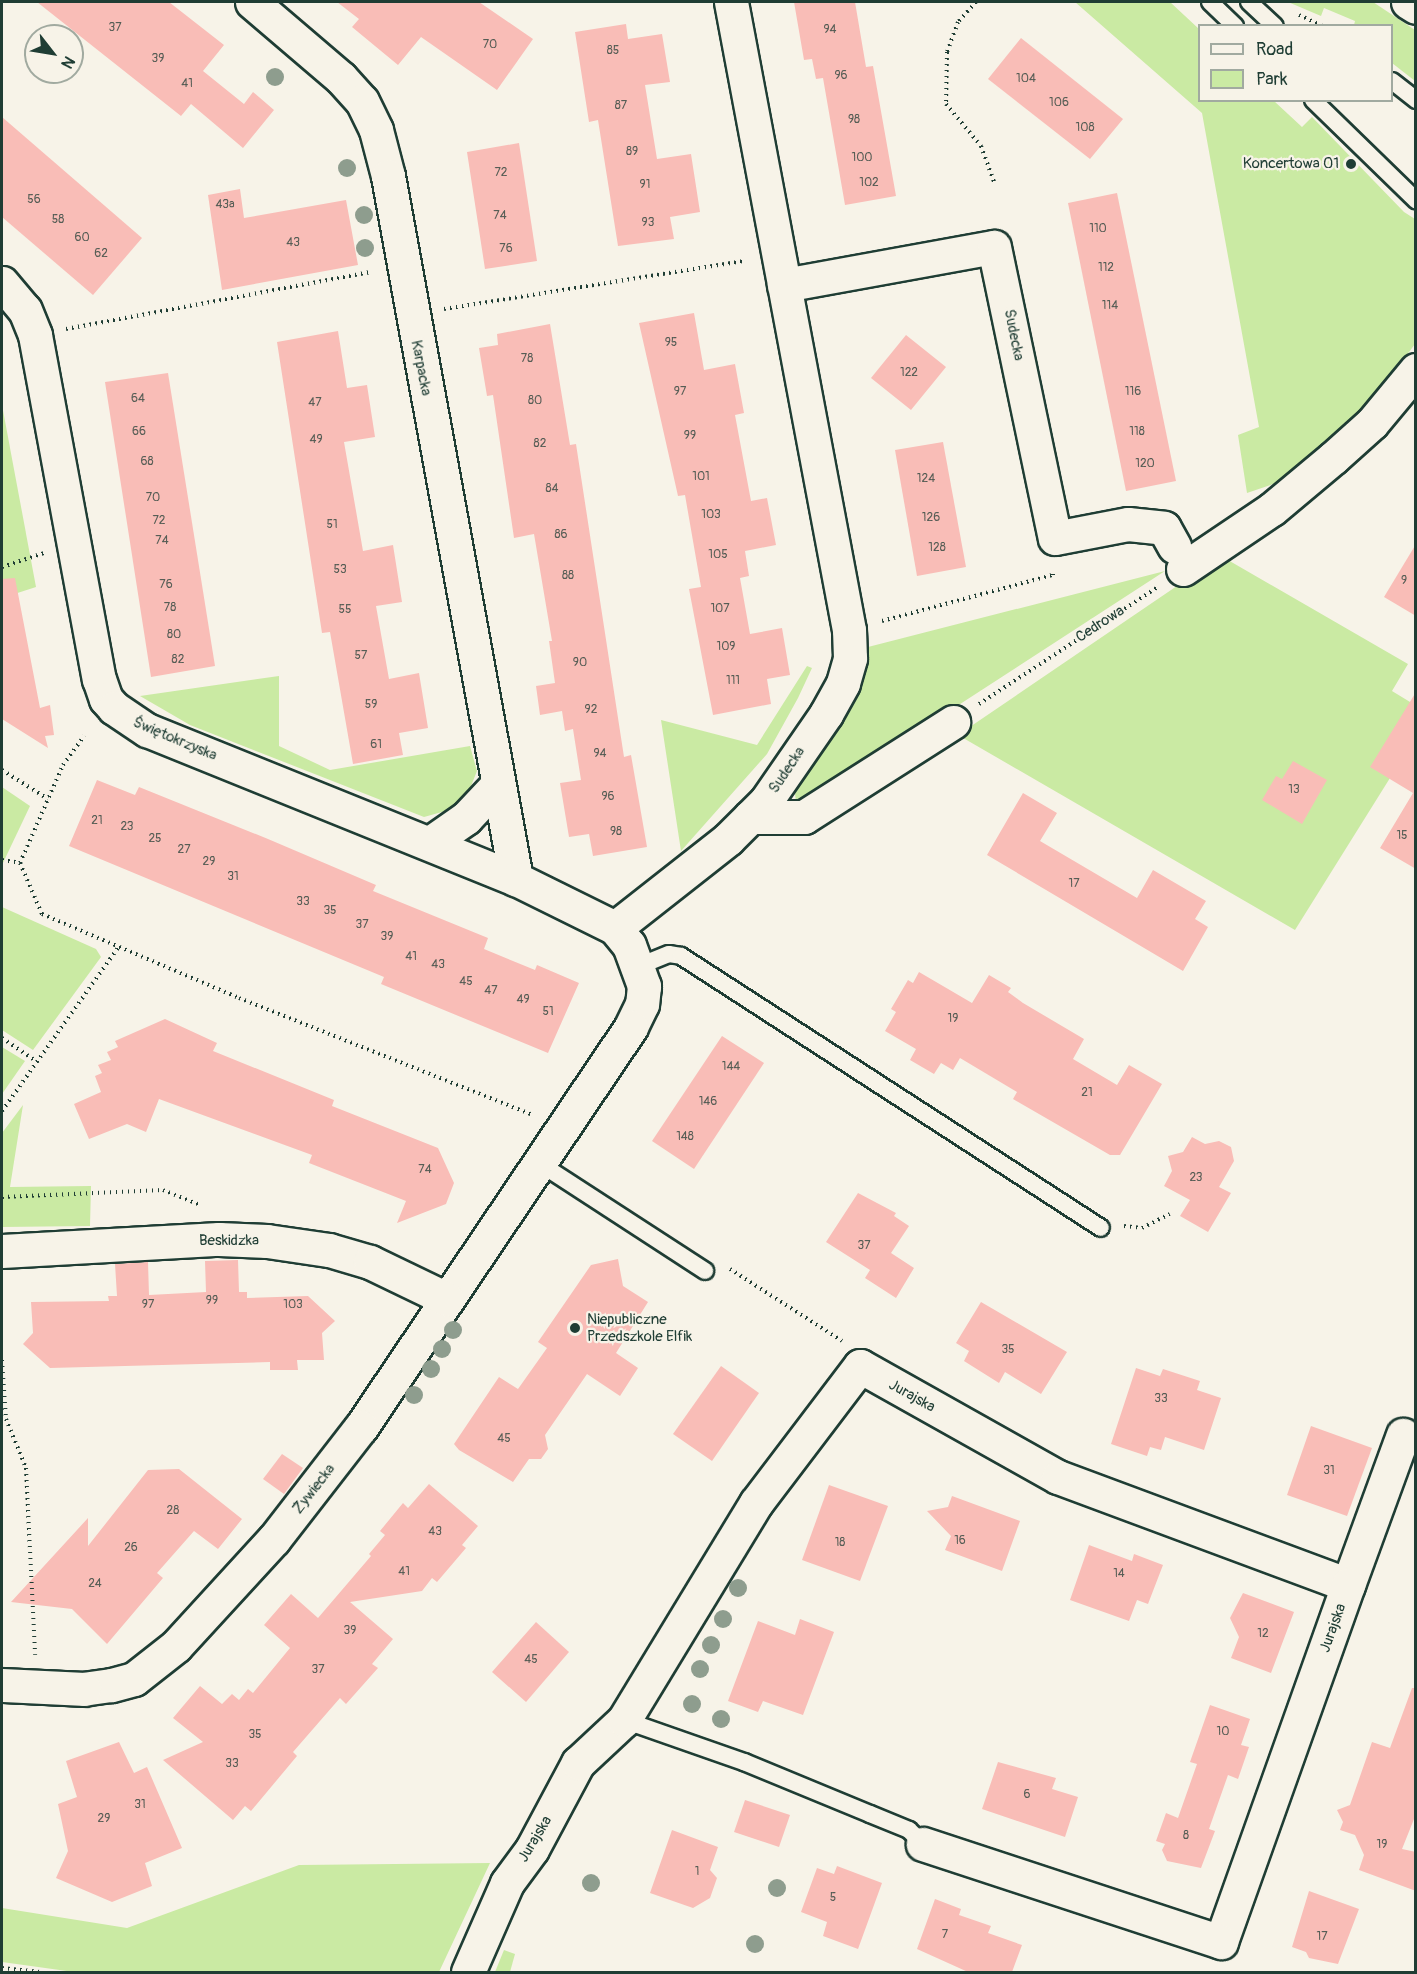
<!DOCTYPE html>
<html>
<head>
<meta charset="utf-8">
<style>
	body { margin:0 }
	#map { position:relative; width:1417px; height:1974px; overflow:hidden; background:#f7f3e8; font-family:Pangolin,sans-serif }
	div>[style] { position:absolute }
	.green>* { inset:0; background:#caeaa3 }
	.building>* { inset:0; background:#f9bdb7 }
	.path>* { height:4px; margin-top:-2px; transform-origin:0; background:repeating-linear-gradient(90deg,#1f3d34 0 1.5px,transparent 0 6px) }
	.roads { filter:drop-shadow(2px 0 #1f3d34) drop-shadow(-2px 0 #1f3d34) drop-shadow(0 2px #1f3d34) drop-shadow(0 -2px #1f3d34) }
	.lane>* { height:16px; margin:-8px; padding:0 8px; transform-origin:8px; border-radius:8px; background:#f7f3e8 }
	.street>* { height:33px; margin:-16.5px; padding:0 16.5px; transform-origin:16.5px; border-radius:16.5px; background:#f7f3e8 }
	.trees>* { width:18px; height:18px; margin:-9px; border-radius:50%; background:#8e9d8e }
	.dots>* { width:16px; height:16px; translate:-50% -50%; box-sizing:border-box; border:3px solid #f7f3e8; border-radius:50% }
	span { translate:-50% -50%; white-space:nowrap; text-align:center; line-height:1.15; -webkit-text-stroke:4.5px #f7f3e8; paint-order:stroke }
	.number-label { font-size:12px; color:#565d55 }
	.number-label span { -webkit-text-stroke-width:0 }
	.poi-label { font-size:15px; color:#1f3d34 }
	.right { translate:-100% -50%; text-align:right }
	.left { translate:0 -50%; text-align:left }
	.street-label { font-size:15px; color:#1f3d34 }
	.frame { position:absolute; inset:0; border:3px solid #1f3d34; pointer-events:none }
	.legend { position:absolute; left:1198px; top:24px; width:195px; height:78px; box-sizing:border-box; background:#f7f3e8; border:2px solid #a1aaa0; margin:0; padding:8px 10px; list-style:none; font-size:18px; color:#1f3d34 }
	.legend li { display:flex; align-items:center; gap:12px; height:30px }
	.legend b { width:30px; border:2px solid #a1aaa0 }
	.north { position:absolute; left:24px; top:24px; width:60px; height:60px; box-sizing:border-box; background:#f7f3e8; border:2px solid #a1aaa0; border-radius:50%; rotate:121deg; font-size:16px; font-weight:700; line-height:24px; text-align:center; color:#1f3d34 }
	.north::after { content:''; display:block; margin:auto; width:21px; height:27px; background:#1f3d34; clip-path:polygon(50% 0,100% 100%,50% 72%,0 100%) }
</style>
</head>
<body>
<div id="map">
	<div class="green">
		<i style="clip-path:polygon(1075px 2px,1170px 2px,1199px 29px,1200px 100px,1274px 101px,1302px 127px,1312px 117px,1404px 212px,1415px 219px,1415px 344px,1375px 398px,1276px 483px,1247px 493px,1238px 435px,1259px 427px,1202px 113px)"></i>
		<i style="clip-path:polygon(1288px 2px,1373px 2px,1415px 30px,1415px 81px,1392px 63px,1392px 26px,1354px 25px,1355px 21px,1324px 8px,1321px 16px)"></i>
		<i style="clip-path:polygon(2px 405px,36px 587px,2px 598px)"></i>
		<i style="clip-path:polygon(1221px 556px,1408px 664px,1392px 691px,1415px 705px,1415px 738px,1295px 930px,958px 735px)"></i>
		<i style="clip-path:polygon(1165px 571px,809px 802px,796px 802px,795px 794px,856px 687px,868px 647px)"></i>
		<i style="clip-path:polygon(807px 666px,812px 668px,798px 698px,767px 754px,681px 851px,661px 720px,757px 745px)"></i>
		<i style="clip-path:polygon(279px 676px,279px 746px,330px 770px,470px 746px,477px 771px,469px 791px,449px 810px,424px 817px,190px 725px,140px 696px)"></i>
		<i style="clip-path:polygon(2px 787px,30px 806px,2px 865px)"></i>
		<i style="clip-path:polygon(2px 907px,96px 949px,101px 957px,33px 1050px,2px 1030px)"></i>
		<i style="clip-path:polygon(2px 1047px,25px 1061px,2px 1094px)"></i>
		<i style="clip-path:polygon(23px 1105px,10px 1187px,91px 1186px,90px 1226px,2px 1227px,2px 1133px)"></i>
		<i style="clip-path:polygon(490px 1863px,439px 1972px,74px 1972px,2px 1962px,2px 1908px,127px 1928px,299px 1865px)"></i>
		<i style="clip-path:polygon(504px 1950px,515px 1954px,510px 1972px,495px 1972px)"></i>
	</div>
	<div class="building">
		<i style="clip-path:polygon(37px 2px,169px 2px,224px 45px,203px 71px,244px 104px,253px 92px,274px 110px,243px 148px,191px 104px,181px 116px)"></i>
		<i style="clip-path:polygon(337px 2px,479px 2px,533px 39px,497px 90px,421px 37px,398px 65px,352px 27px,359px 19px)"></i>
		<i style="clip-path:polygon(794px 2px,855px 2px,866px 67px,873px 66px,896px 196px,845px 205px,823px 78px,816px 79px,812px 59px,804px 60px)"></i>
		<i style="clip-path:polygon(626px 24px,628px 39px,662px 34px,670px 82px,645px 85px,657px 159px,691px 154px,700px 212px,670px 217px,674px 239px,618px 246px,598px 120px,589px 122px,575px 32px)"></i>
		<i style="clip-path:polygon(1021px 38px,1123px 119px,1090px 159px,988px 79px)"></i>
		<i style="clip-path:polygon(2px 117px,142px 238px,93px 295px,2px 217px)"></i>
		<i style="clip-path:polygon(519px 143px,537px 261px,485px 269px,467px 152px)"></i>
		<i style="clip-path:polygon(240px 189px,244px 218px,346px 200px,358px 265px,222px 290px,208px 195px)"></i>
		<i style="clip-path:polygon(1117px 193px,1176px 481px,1126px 491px,1068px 203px)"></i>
		<i style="clip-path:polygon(694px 313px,704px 370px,735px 364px,744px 413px,735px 415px,751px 501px,767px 498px,776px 545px,745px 551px,749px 576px,740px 578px,750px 634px,782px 628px,790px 675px,767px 679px,771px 704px,713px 715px,689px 589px,701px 587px,685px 495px,678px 496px,639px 323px)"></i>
		<i style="clip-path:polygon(550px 324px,570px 445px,576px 444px,624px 757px,631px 755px,647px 847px,593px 856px,589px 834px,569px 837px,560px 783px,581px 780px,573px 729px,565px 731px,562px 711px,540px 715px,536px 686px,555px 683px,549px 641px,552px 641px,534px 534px,514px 538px,493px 395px,487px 396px,479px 348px,498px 345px,497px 334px)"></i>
		<i style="clip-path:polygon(338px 331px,347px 388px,367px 385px,375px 437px,344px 442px,363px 551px,393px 545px,402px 602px,376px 606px,389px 679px,419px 673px,428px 728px,399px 733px,403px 755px,353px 764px,330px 632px,322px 633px,277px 342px)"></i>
		<i style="clip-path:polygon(906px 335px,946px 367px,911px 410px,871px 378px)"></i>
		<i style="clip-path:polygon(168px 373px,215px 666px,151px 677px,105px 382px)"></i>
		<i style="clip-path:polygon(943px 442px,966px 567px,917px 576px,895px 450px)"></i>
		<i style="clip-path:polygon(1416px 544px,1416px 616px,1384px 597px)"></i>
		<i style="clip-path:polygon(15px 578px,40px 708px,50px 705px,54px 735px,45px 736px,48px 748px,2px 719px,2px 579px)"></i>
		<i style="clip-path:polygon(1416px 692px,1416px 869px,1380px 848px,1413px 793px,1370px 767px)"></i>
		<i style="clip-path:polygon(1293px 761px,1327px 780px,1302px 824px,1262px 800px,1276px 776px,1282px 779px)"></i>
		<i style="clip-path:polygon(97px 780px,135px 795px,139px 787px,268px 839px,376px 885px,373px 891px,488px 938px,484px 949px,535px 970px,537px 965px,579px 983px,548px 1053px,381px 984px,384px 977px,69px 846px)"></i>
		<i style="clip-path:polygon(1023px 793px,1057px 813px,1040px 841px,1137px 898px,1153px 870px,1206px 901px,1195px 919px,1208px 927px,1183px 971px,987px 855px)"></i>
		<i style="clip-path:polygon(919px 972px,972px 1003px,989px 975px,1011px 988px,1008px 992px,1023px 1003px,1084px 1039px,1073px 1059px,1117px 1085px,1129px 1065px,1162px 1084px,1120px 1155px,1110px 1155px,1013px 1099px,1017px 1092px,960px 1058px,953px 1070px,941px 1063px,934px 1074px,910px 1060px,916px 1049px,885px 1031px,896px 1012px,891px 1009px,908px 980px,913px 983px)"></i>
		<i style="clip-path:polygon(165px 1019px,217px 1043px,213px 1051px,334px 1100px,332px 1106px,438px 1148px,454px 1183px,446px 1204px,397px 1223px,406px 1201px,309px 1163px,312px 1155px,159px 1099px,146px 1132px,127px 1124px,89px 1139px,74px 1104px,101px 1092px,95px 1076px,102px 1073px,98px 1065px,111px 1060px,107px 1052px,118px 1047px,115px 1041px)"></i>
		<i style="clip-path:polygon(722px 1036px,764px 1063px,694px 1169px,652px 1141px)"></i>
		<i style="clip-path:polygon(1192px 1137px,1205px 1144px,1219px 1141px,1231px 1147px,1234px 1161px,1219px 1187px,1231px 1193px,1208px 1232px,1180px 1216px,1190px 1200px,1164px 1186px,1172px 1171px,1168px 1156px,1183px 1152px)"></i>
		<i style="clip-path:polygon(858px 1193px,896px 1213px,894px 1216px,909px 1226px,891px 1253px,914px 1268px,896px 1298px,865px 1278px,870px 1270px,826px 1242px)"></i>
		<i style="clip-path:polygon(618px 1259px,623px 1286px,648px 1302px,616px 1353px,638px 1368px,620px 1396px,587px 1374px,545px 1435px,548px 1449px,541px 1459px,529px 1459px,513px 1482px,459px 1450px,454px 1444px,499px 1377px,518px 1389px,547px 1348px,538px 1342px,591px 1265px)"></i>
		<i style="clip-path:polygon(238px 1260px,239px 1292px,247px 1292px,247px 1298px,308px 1296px,335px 1321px,322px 1333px,324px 1360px,297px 1360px,298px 1370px,270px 1370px,270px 1362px,50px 1368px,23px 1344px,33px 1333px,31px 1302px,109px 1301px,108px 1296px,117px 1296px,115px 1264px,148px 1262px,149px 1295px,206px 1292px,205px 1261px)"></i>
		<i style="clip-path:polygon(981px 1302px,1067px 1352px,1041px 1394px,1005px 1372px,999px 1383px,964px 1361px,969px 1351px,956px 1343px)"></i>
		<i style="clip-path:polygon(721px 1366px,759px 1393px,712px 1461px,673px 1434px)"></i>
		<i style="clip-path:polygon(1136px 1368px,1160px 1376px,1163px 1369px,1200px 1381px,1197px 1390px,1221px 1398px,1204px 1450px,1165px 1437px,1161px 1450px,1150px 1447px,1147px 1456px,1111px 1444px)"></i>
		<i style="clip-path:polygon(1311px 1426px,1372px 1448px,1347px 1516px,1287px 1495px)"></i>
		<i style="clip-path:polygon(282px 1454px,303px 1468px,284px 1494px,263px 1479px)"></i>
		<i style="clip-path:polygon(179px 1469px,242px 1519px,218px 1549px,194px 1531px,157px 1573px,163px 1578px,107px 1644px,72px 1609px,11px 1602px,88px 1518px,88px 1546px,148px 1470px)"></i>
		<i style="clip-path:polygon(429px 1484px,478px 1526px,462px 1545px,466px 1548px,437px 1582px,432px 1578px,422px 1591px,350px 1602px,393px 1639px,372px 1664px,378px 1668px,346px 1704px,340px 1698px,293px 1752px,297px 1756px,251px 1811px,245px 1806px,233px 1820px,163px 1760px,203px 1742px,173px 1718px,200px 1686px,222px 1704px,232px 1694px,239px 1700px,248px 1689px,253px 1693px,290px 1648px,264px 1625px,291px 1594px,318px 1618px,371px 1556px,369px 1554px,385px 1535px,380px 1531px,403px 1503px,408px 1508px)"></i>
		<i style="clip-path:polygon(829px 1485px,888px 1506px,860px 1581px,802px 1560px)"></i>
		<i style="clip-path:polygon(952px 1496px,1020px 1521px,1002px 1571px,945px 1550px,951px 1536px,927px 1511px,948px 1507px)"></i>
		<i style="clip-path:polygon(1089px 1545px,1132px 1561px,1134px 1554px,1163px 1565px,1148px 1604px,1137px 1600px,1129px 1621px,1070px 1600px)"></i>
		<i style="clip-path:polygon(1243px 1593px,1294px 1612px,1271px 1673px,1231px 1658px,1239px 1637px,1230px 1618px)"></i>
		<i style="clip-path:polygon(800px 1619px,834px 1632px,803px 1715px,763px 1701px,758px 1712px,728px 1701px,758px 1621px,795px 1635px)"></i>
		<i style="clip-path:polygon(536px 1622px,569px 1652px,526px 1702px,492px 1672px)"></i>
		<i style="clip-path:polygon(1412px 1688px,1416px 1688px,1416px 1814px,1402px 1849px,1416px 1852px,1416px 1891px,1359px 1870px,1364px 1855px,1355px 1835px,1340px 1830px,1343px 1822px,1337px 1810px,1350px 1805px,1372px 1742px,1390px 1748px)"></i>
		<i style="clip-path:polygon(1210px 1705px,1250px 1719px,1241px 1745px,1249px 1747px,1238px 1779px,1228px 1775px,1209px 1829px,1215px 1831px,1201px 1868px,1167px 1861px,1162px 1850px,1165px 1844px,1156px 1841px,1166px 1813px,1178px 1818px,1197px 1764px,1190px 1762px)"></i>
		<i style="clip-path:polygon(119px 1742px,134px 1773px,147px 1767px,182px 1848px,145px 1863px,152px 1886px,112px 1902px,56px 1878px,68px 1851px,58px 1804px,77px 1797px,66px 1761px)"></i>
		<i style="clip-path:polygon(998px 1762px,1056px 1778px,1052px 1789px,1078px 1797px,1065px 1837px,982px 1809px)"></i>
		<i style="clip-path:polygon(745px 1800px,790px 1815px,779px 1847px,734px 1832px)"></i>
		<i style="clip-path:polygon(672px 1830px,718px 1847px,710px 1870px,717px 1878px,710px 1898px,693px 1908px,650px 1893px)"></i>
		<i style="clip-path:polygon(837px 1866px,882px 1883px,858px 1949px,823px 1936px,827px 1922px,801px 1912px,817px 1868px,834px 1874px)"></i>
		<i style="clip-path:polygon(1309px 1891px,1359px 1909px,1338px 1964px,1309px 1958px,1306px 1952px,1292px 1947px)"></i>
		<i style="clip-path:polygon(935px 1899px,961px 1909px,959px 1915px,991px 1926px,988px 1933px,1022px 1945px,1012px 1972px,968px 1972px,917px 1949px)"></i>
	</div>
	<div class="path">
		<i style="left:976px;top:2px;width:27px;rotate:132deg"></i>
		<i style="left:958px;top:22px;width:32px;rotate:110deg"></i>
		<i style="left:947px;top:52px;width:52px;rotate:91.1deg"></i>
		<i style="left:946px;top:104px;width:55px;rotate:50.2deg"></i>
		<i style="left:981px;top:146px;width:38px;rotate:70deg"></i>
		<i style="left:1299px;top:15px;width:26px;rotate:25deg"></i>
		<i style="left:444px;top:309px;width:305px;rotate:-9.1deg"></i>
		<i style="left:66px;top:329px;width:310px;rotate:-10.6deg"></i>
		<i style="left:2px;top:567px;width:44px;rotate:-18.4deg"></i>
		<i style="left:882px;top:621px;width:177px;rotate:-15.1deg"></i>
		<i style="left:1053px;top:575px;width:4px;rotate:-90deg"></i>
		<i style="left:979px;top:704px;width:212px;rotate:-33.2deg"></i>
		<i style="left:2px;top:770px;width:54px;rotate:32.2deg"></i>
		<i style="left:2px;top:860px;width:18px;rotate:9deg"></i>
		<i style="left:20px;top:863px;width:56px;rotate:66.7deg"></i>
		<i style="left:42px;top:914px;width:214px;rotate:23.1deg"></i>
		<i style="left:239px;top:998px;width:316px;rotate:21.7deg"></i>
		<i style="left:20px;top:863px;width:107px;rotate:-66.3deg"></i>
		<i style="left:63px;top:765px;width:36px;rotate:-54deg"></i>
		<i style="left:2px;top:1038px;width:41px;rotate:34.1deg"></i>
		<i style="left:2px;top:1111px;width:200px;rotate:-54.6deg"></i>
		<i style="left:2px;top:1197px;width:161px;rotate:-2.5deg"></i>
		<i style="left:163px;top:1190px;width:40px;rotate:22deg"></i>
		<i style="left:1124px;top:1226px;width:18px;rotate:6deg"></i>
		<i style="left:1142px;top:1228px;width:31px;rotate:-27deg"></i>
		<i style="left:730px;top:1269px;width:133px;rotate:32.7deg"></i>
		<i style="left:2px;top:1360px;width:59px;rotate:86.1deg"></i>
		<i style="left:6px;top:1419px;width:53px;rotate:67.8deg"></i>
		<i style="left:26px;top:1468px;width:187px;rotate:87.2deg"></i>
		<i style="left:2px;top:1968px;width:38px;rotate:6deg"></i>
	</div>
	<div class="roads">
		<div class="lane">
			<i style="left:1210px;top:2px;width:35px;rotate:44deg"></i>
			<i style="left:1249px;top:2px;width:35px;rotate:43deg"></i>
			<i style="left:1392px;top:81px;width:31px;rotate:38deg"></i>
			<i style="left:1313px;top:100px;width:144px;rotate:44.2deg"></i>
			<i style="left:639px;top:966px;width:32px;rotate:-22deg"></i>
			<i style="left:669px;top:954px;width:12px;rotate:9deg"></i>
			<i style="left:681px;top:956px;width:500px;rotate:32.93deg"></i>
			<i style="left:539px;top:1163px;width:198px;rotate:33deg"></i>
			<i style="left:624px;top:1720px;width:127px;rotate:19.3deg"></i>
			<i style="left:744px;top:1762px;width:136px;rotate:22.4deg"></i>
			<i style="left:870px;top:1814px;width:42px;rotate:22.3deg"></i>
			<i style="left:909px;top:1830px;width:20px;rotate:45deg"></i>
		</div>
		<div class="street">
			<i style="left:252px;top:2px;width:117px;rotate:40.5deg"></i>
			<i style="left:341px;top:78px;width:31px;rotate:48deg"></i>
			<i style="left:362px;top:101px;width:32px;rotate:64deg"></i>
			<i style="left:376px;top:130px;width:48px;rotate:75.4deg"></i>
			<i style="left:388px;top:176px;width:715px;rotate:79.68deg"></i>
			<i style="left:1408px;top:2px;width:9px;rotate:32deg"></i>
			<i style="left:2px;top:283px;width:35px;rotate:50deg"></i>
			<i style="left:25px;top:310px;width:27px;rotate:68deg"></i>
			<i style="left:35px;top:335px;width:350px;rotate:79.5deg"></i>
			<i style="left:99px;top:679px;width:21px;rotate:71deg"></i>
			<i style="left:106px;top:699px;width:12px;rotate:48deg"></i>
			<i style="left:114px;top:708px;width:40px;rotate:34deg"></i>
			<i style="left:147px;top:730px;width:398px;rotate:22deg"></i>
			<i style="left:516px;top:879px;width:110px;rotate:26.3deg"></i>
			<i style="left:615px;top:928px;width:22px;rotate:51deg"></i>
			<i style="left:629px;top:945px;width:44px;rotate:69.9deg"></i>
			<i style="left:644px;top:986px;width:18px;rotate:96deg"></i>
			<i style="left:642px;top:1004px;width:25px;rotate:116deg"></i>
			<i style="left:631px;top:1027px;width:483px;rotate:124deg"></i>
			<i style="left:361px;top:1427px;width:142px;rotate:127.8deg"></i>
			<i style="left:274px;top:1539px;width:145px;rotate:132.5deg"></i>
			<i style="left:176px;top:1646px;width:53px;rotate:141.8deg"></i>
			<i style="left:134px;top:1679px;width:24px;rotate:165deg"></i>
			<i style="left:111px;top:1685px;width:27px;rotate:172deg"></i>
			<i style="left:84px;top:1689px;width:82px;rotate:-177.2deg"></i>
			<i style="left:784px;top:285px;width:213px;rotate:-10.3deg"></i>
			<i style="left:994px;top:247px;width:297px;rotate:78.2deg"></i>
			<i style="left:1055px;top:538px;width:74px;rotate:-10.9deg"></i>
			<i style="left:1128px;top:524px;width:36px;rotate:6deg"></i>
			<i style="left:1164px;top:528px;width:21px;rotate:61deg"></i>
			<i style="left:1183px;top:569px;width:107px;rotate:-34deg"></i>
			<i style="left:1272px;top:509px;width:80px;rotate:-39.9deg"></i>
			<i style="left:1333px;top:458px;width:52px;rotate:-41.9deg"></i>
			<i style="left:1372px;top:423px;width:69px;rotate:-50.3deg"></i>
			<i style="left:750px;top:817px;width:54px"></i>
			<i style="left:804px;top:817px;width:177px;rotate:-32.5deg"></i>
			<i style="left:430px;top:843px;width:44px;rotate:-34.8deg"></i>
			<i style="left:466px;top:818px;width:47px;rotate:-46.7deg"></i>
			<i style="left:615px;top:928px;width:144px;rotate:-38.2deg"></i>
			<i style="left:728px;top:839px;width:54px;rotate:-45deg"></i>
			<i style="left:766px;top:801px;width:106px;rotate:-55.4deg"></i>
			<i style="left:826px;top:714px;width:35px;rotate:-61deg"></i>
			<i style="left:843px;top:683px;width:26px;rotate:-74deg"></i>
			<i style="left:850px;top:658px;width:28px;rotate:-92deg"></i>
			<i style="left:849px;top:630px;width:639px;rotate:-100.64deg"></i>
			<i style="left:2px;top:1251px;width:217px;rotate:-3.2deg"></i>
			<i style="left:219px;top:1239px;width:48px;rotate:2.4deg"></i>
			<i style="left:267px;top:1241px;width:63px;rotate:8.3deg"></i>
			<i style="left:329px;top:1250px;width:43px;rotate:16.3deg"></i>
			<i style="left:370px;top:1262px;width:85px;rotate:25.7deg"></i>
			<i style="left:1348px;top:1585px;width:160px;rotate:-69.9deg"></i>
			<i style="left:468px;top:1972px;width:97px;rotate:-66.3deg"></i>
			<i style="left:507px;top:1883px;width:42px;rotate:-53.7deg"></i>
			<i style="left:532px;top:1849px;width:98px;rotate:-61.9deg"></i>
			<i style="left:578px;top:1763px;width:63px;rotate:-43.1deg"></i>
			<i style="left:624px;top:1720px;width:254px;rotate:-58.7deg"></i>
			<i style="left:756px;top:1503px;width:172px;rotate:-52.8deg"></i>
			<i style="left:860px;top:1366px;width:227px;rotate:29.3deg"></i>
			<i style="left:1058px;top:1477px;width:309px;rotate:20.4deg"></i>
			<i style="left:1348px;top:1585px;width:379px;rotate:109.6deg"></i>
			<i style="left:1221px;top:1942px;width:314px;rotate:-161.8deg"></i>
		</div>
	</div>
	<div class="trees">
		<i style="left:275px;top:77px"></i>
		<i style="left:347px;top:168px"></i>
		<i style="left:364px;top:215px"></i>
		<i style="left:365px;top:248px"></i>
		<i style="left:453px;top:1330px"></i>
		<i style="left:442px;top:1349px"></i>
		<i style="left:431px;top:1369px"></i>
		<i style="left:414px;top:1395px"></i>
		<i style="left:738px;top:1588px"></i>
		<i style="left:723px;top:1619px"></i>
		<i style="left:711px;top:1645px"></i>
		<i style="left:700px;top:1669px"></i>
		<i style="left:692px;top:1704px"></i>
		<i style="left:721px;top:1719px"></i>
		<i style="left:591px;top:1883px"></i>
		<i style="left:777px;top:1888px"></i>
		<i style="left:755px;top:1944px"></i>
	</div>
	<div class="dots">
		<i style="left:1351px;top:164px;background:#1f3d34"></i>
		<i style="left:575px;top:1328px;background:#1f3d34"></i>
	</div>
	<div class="number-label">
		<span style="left:115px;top:28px">37</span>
		<span style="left:830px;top:30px">94</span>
		<span style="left:490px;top:45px">70</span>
		<span style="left:613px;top:51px">85</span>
		<span style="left:158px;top:59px">39</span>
		<span style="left:841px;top:76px">96</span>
		<span style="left:1026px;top:79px">104</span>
		<span style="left:187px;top:84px">41</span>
		<span style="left:1059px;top:103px">106</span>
		<span style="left:621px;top:106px">87</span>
		<span style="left:854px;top:120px">98</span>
		<span style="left:1085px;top:128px">108</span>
		<span style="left:632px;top:152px">89</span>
		<span style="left:862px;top:158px">100</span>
		<span style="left:501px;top:173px">72</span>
		<span style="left:869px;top:183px">102</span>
		<span style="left:645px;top:185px">91</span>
		<span style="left:34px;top:200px">56</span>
		<span style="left:225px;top:205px">43a</span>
		<span style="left:500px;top:216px">74</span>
		<span style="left:58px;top:220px">58</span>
		<span style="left:648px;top:223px">93</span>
		<span style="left:1098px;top:229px">110</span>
		<span style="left:82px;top:238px">60</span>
		<span style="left:293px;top:243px">43</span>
		<span style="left:506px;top:249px">76</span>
		<span style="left:101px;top:254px">62</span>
		<span style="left:1106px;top:268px">112</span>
		<span style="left:1110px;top:306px">114</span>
		<span style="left:671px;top:343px">95</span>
		<span style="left:527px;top:359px">78</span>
		<span style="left:909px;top:373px">122</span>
		<span style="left:680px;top:392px">97</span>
		<span style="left:1133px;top:392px">116</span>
		<span style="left:138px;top:399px">64</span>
		<span style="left:535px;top:401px">80</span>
		<span style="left:315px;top:403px">47</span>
		<span style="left:139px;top:432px">66</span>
		<span style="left:1137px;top:432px">118</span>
		<span style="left:690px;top:436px">99</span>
		<span style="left:316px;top:440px">49</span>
		<span style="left:540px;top:444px">82</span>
		<span style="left:147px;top:462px">68</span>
		<span style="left:1145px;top:464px">120</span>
		<span style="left:701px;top:477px">101</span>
		<span style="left:926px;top:479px">124</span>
		<span style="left:552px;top:489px">84</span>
		<span style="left:153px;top:498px">70</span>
		<span style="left:711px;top:515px">103</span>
		<span style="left:931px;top:518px">126</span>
		<span style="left:159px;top:521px">72</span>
		<span style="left:332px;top:525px">51</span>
		<span style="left:561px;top:535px">86</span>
		<span style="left:162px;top:541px">74</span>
		<span style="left:937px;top:548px">128</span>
		<span style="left:718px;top:555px">105</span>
		<span style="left:340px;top:570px">53</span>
		<span style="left:568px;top:576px">88</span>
		<span style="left:1404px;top:581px">9</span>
		<span style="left:166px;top:585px">76</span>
		<span style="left:170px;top:608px">78</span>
		<span style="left:720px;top:609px">107</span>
		<span style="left:345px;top:610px">55</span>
		<span style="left:174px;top:635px">80</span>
		<span style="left:726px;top:647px">109</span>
		<span style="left:361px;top:656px">57</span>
		<span style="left:178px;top:660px">82</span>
		<span style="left:580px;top:663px">90</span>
		<span style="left:733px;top:681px">111</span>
		<span style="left:371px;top:705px">59</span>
		<span style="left:591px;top:710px">92</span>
		<span style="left:376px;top:745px">61</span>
		<span style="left:600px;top:754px">94</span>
		<span style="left:1294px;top:790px">13</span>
		<span style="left:608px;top:797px">96</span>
		<span style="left:97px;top:821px">21</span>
		<span style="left:127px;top:827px">23</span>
		<span style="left:616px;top:832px">98</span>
		<span style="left:1402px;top:836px">15</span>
		<span style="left:155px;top:839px">25</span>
		<span style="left:184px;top:850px">27</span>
		<span style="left:209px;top:862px">29</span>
		<span style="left:233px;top:877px">31</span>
		<span style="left:1074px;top:884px">17</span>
		<span style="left:303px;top:902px">33</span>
		<span style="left:330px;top:911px">35</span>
		<span style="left:362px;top:925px">37</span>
		<span style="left:387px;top:937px">39</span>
		<span style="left:411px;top:957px">41</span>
		<span style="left:438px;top:965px">43</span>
		<span style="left:466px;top:982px">45</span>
		<span style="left:491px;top:991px">47</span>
		<span style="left:523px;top:1000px">49</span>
		<span style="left:548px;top:1012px">51</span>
		<span style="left:953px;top:1019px">19</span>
		<span style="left:731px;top:1067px">144</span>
		<span style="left:1087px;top:1093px">21</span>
		<span style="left:708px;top:1102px">146</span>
		<span style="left:685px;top:1137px">148</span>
		<span style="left:425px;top:1170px">74</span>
		<span style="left:1196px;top:1178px">23</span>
		<span style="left:864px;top:1246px">37</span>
		<span style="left:212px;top:1301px">99</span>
		<span style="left:148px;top:1305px">97</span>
		<span style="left:293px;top:1305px">103</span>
		<span style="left:1008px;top:1350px">35</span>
		<span style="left:1161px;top:1399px">33</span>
		<span style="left:504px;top:1439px">45</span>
		<span style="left:1329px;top:1471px">31</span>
		<span style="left:173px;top:1511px">28</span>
		<span style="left:435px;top:1532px">43</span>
		<span style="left:960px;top:1541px">16</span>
		<span style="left:840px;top:1543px">18</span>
		<span style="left:131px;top:1548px">26</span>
		<span style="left:404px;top:1572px">41</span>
		<span style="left:1119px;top:1574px">14</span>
		<span style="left:95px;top:1584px">24</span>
		<span style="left:350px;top:1631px">39</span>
		<span style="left:1263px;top:1634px">12</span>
		<span style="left:531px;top:1660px">45</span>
		<span style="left:318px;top:1670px">37</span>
		<span style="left:1223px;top:1732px">10</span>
		<span style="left:255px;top:1735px">35</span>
		<span style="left:232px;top:1764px">33</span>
		<span style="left:1027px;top:1795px">6</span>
		<span style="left:140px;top:1805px">31</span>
		<span style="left:104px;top:1819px">29</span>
		<span style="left:1186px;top:1836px">8</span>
		<span style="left:1382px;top:1845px">19</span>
		<span style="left:697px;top:1872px">1</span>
		<span style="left:833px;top:1898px">5</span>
		<span style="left:945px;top:1935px">7</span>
		<span style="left:1322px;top:1937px">17</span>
	</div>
	<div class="poi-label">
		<span class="right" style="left:1339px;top:164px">Koncertowa 01</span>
		<span class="left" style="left:587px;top:1328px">Niepubliczne<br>Przedszkole Elfik</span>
	</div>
	<div class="street-label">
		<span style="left:1014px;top:335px;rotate:79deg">Sudecka</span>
		<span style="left:421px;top:368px;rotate:79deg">Karpacka</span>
		<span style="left:1100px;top:624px;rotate:-33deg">Cedrowa</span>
		<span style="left:175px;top:739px;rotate:23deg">Świętokrzyska</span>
		<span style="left:787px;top:770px;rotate:-56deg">Sudecka</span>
		<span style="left:229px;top:1241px">Beskidzka</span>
		<span style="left:912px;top:1396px;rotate:29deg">Jurajska</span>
		<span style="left:314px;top:1489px;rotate:-52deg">Żywiecka</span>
		<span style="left:1333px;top:1628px;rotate:-70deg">Jurajska</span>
		<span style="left:535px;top:1839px;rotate:-59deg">Jurajska</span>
	</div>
	<div class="frame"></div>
	<ul class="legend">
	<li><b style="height:8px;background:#f7f3e8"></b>Road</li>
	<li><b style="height:16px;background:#caeaa3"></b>Park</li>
	</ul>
	<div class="north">N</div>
</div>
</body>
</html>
